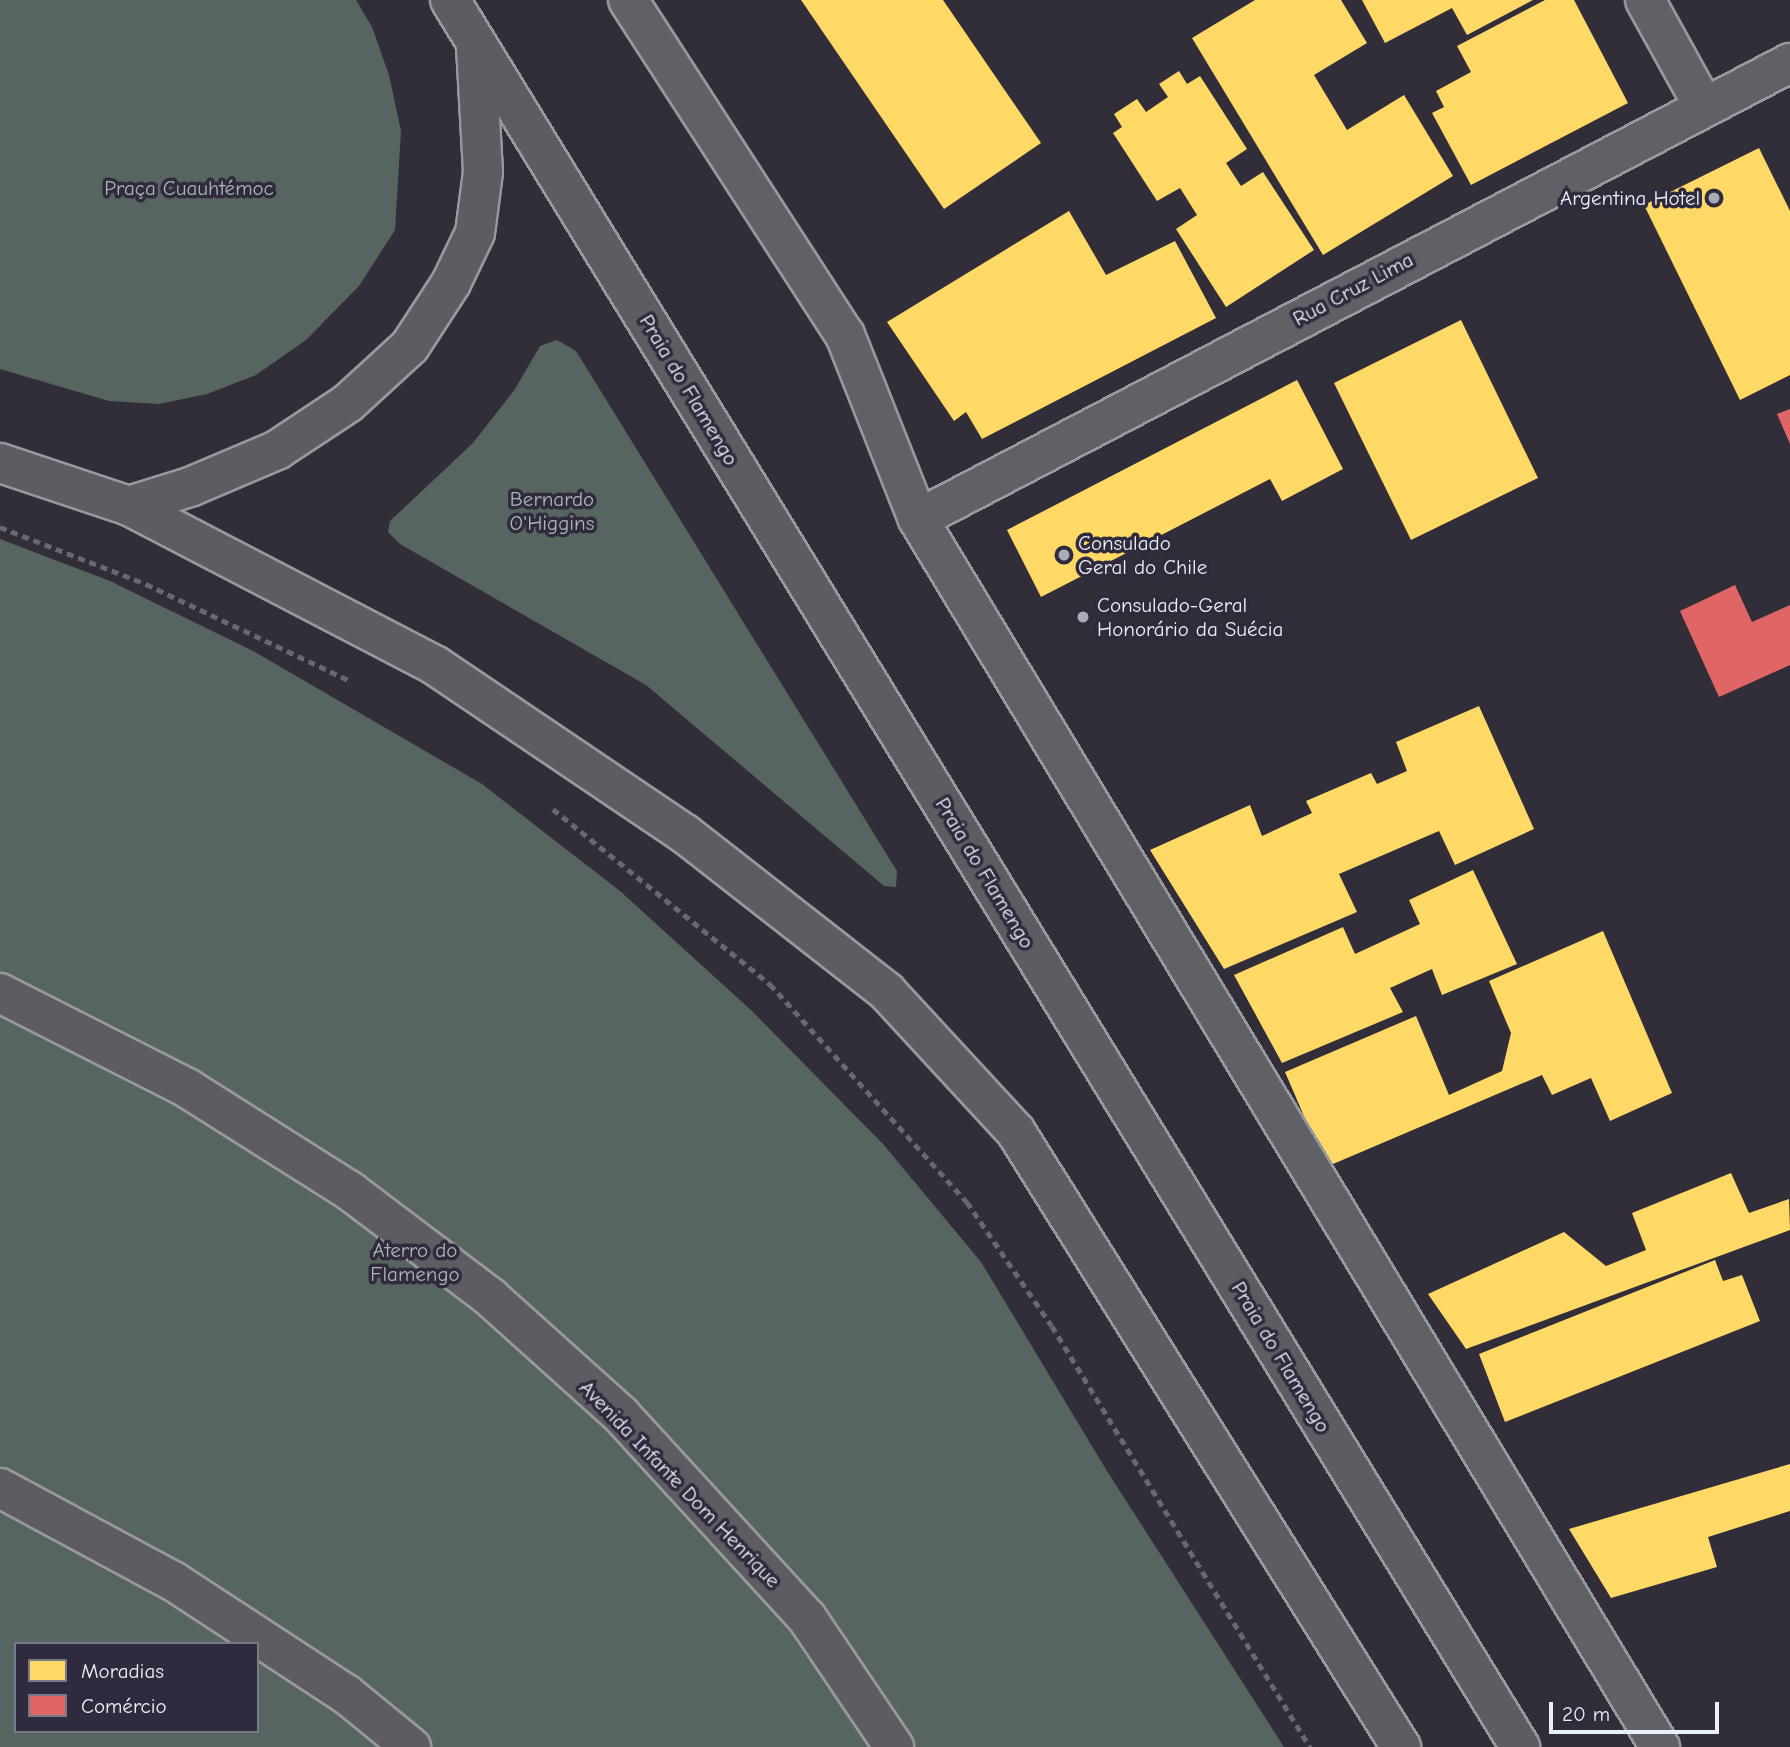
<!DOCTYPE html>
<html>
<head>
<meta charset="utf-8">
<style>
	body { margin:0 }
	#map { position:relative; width:1790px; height:1747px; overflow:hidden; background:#312e39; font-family:"Comic Neue",sans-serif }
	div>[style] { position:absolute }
	.green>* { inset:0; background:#576560 }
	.homes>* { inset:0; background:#ffd966 }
	.shops>* { inset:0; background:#e06666 }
	.path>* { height:4.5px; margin-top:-2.25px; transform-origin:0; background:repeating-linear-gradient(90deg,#68686f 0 7px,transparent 0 12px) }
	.roads { filter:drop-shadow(2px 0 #98999f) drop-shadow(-2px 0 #98999f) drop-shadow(0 2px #98999f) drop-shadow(0 -2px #98999f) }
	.street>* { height:38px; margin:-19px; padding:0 19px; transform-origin:19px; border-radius:19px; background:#606067 }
	.primary>* { height:38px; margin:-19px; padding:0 19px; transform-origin:19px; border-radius:19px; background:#5d5c62 }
	.highway>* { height:38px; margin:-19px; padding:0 19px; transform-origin:19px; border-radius:19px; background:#5d5c62 }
	.dots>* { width:19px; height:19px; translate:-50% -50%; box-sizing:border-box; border:4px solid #2f2a3d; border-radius:50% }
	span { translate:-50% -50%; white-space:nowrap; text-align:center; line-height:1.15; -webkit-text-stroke:7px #2f2a3d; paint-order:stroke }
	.park-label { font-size:21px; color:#a9b6b6 }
	.poi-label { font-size:21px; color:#e8f1f8 }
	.right { translate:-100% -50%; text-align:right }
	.left { translate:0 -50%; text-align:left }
	.street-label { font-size:21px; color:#e8f1f8 }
	.legend { position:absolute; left:14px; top:1642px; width:245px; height:91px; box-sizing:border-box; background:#2f2a3d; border:2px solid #797a88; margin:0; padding:9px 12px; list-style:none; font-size:21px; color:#e8f1f8 }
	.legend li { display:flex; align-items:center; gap:14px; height:35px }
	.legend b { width:35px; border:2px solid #797a88 }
	.scale { position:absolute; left:1549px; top:1702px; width:170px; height:32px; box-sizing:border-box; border:4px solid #e8f1f8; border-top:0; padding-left:9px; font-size:21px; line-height:24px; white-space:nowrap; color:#e8f1f8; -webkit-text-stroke:5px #2f2a3d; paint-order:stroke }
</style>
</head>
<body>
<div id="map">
	<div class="green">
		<i style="clip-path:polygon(0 0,356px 0,372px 27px,389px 75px,401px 131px,395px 230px,359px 286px,306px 340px,256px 375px,207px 394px,159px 404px,109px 401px,0 369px)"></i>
		<i style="clip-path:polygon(557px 340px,576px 351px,897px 871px,896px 887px,884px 886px,646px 685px,400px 544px,388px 532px,390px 521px,473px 443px,515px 389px,540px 346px)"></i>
		<i style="clip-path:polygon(evenodd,0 539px,110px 581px,253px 651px,482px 784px,620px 891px,752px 1011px,883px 1144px,981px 1262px,1107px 1471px,1284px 1747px,0 1747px,0 539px,16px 1644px,257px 1644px,257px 1731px,16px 1731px,16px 1644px)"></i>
	</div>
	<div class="homes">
		<i style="clip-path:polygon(801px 0,943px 0,1041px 143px,944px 209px)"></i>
		<i style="clip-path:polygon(1255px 0,1341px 0,1367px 43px,1314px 75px,1347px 130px,1404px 95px,1453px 176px,1323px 255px,1192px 38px)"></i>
		<i style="clip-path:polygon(1362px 0,1533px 0,1467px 35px,1452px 8px,1385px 43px)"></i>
		<i style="clip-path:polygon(1545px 0,1574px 0,1628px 103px,1471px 185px,1432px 113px,1444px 107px,1436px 91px,1471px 72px,1457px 46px)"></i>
		<i style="clip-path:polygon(1179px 71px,1187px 84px,1200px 76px,1247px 149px,1226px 163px,1241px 186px,1263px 172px,1314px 250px,1226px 307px,1176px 229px,1197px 215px,1180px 188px,1157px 201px,1113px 133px,1122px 127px,1114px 114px,1137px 99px,1146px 112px,1168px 97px,1159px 84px)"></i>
		<i style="clip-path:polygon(1759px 148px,1790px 211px,1790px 375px,1740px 400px,1644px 205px)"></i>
		<i style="clip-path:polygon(1069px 211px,1106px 275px,1175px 241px,1216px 318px,982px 439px,966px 412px,954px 421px,887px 322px)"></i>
		<i style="clip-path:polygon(1461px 320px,1538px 478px,1411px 540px,1334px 383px)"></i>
		<i style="clip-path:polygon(1297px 380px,1343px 469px,1282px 501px,1270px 479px,1041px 597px,1007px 530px)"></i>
		<i style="clip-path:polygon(1479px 706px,1534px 829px,1455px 865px,1439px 831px,1339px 874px,1357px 912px,1224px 969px,1150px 850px,1250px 805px,1262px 836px,1312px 813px,1306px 801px,1371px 773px,1377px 784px,1407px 771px,1396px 742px)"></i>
		<i style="clip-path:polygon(1473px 870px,1517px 964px,1442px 995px,1432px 969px,1390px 988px,1403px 1012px,1282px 1063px,1234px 975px,1343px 927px,1355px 954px,1420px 924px,1409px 900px)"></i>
		<i style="clip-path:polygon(1603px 931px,1672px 1093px,1610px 1121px,1591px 1078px,1552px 1095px,1542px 1075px,1326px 1167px,1285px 1072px,1416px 1016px,1449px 1095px,1502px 1071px,1511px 1033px,1489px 981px)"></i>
		<i style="clip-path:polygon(1731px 1173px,1749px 1213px,1789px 1199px,1790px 1230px,1466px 1349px,1428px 1294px,1564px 1232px,1606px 1266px,1646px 1250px,1632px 1213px)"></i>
		<i style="clip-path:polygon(1715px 1260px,1723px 1281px,1742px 1275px,1760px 1321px,1505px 1422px,1479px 1354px)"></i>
		<i style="clip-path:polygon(1790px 1464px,1790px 1511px,1708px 1537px,1717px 1567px,1611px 1598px,1569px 1529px)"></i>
	</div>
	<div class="shops">
		<i style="clip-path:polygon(1790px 409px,1790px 444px,1777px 414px)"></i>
		<i style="clip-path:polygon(1735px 585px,1752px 622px,1790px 605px,1790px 665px,1719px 697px,1680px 611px)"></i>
	</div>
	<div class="path">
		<i style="left:0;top:527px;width:157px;rotate:21.3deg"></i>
		<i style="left:146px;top:584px;width:224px;rotate:25.4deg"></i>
		<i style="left:553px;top:809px;width:279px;rotate:38.9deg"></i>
		<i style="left:770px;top:984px;width:294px;rotate:47.9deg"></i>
		<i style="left:967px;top:1202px;width:150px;rotate:55.6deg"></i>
		<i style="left:1052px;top:1326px;width:494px;rotate:58.5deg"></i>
	</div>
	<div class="roads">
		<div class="street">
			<i style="left:628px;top:0;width:399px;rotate:57.1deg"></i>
			<i style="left:845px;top:335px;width:198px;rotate:68.4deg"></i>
			<i style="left:918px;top:519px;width:1435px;rotate:58.86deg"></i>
			<i style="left:1645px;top:0;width:120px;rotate:61.1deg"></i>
			<i style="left:918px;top:519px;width:984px;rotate:-27.61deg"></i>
		</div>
		<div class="primary">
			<i style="left:450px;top:0;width:2049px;rotate:58.51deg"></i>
			<i style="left:0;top:463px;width:136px;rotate:18.4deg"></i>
			<i style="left:129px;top:506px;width:346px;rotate:27.5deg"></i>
			<i style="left:436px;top:666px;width:300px;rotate:34deg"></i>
			<i style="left:685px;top:834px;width:256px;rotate:38deg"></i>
			<i style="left:887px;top:992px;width:190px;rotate:47.3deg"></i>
			<i style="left:1016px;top:1132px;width:726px;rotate:57.95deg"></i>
			<i style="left:129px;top:506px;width:64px;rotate:-17.3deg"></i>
			<i style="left:190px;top:487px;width:95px;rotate:-23deg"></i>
			<i style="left:277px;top:450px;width:85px;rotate:-33.5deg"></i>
			<i style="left:348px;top:403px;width:84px;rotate:-42.6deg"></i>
			<i style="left:410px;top:346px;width:75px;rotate:-56.9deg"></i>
			<i style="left:451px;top:283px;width:55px;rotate:-64.4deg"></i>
			<i style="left:475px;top:233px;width:62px;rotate:-82.5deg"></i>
			<i style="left:483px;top:172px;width:125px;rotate:-93.2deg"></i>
		</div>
		<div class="highway">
			<i style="left:0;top:993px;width:210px;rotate:26.9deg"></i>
			<i style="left:187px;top:1088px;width:193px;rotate:32.3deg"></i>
			<i style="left:350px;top:1191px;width:176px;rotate:37.1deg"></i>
			<i style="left:490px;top:1297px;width:176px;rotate:42deg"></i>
			<i style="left:621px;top:1415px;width:275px;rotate:47.5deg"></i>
			<i style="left:807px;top:1618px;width:156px;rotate:56deg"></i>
			<i style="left:0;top:1488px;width:196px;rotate:28.3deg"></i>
			<i style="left:173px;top:1581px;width:207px;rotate:33.2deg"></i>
			<i style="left:346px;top:1694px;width:84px;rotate:39.2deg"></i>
		</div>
	</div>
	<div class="dots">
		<i style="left:1714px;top:198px;background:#a8adb5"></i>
		<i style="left:1064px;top:555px;background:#a8adb5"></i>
		<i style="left:1083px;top:617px;background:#a8adb5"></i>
	</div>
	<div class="park-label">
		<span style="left:189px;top:188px">Praça Cuauhtémoc</span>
		<span style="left:552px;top:511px">Bernardo<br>O'Higgins</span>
		<span style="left:415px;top:1262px">Aterro do<br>Flamengo</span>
	</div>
	<div class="poi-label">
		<span class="right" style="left:1700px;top:198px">Argentina Hotel</span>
		<span class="left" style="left:1078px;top:555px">Consulado<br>Geral do Chile</span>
		<span class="left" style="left:1097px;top:617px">Consulado-Geral<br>Honorário da Suécia</span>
	</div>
	<div class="street-label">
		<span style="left:1353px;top:289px;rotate:-28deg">Rua Cruz Lima</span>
		<span style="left:689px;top:390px;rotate:59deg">Praia do Flamengo</span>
		<span style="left:985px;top:873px;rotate:59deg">Praia do Flamengo</span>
		<span style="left:1281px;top:1357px;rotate:59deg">Praia do Flamengo</span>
		<span style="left:680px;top:1484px;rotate:46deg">Avenida Infante Dom Henrique</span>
	</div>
	<ul class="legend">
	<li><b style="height:19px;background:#ffd966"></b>Moradias</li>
	<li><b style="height:19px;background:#e06666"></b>Comércio</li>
	</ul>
	<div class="scale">20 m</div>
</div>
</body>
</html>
